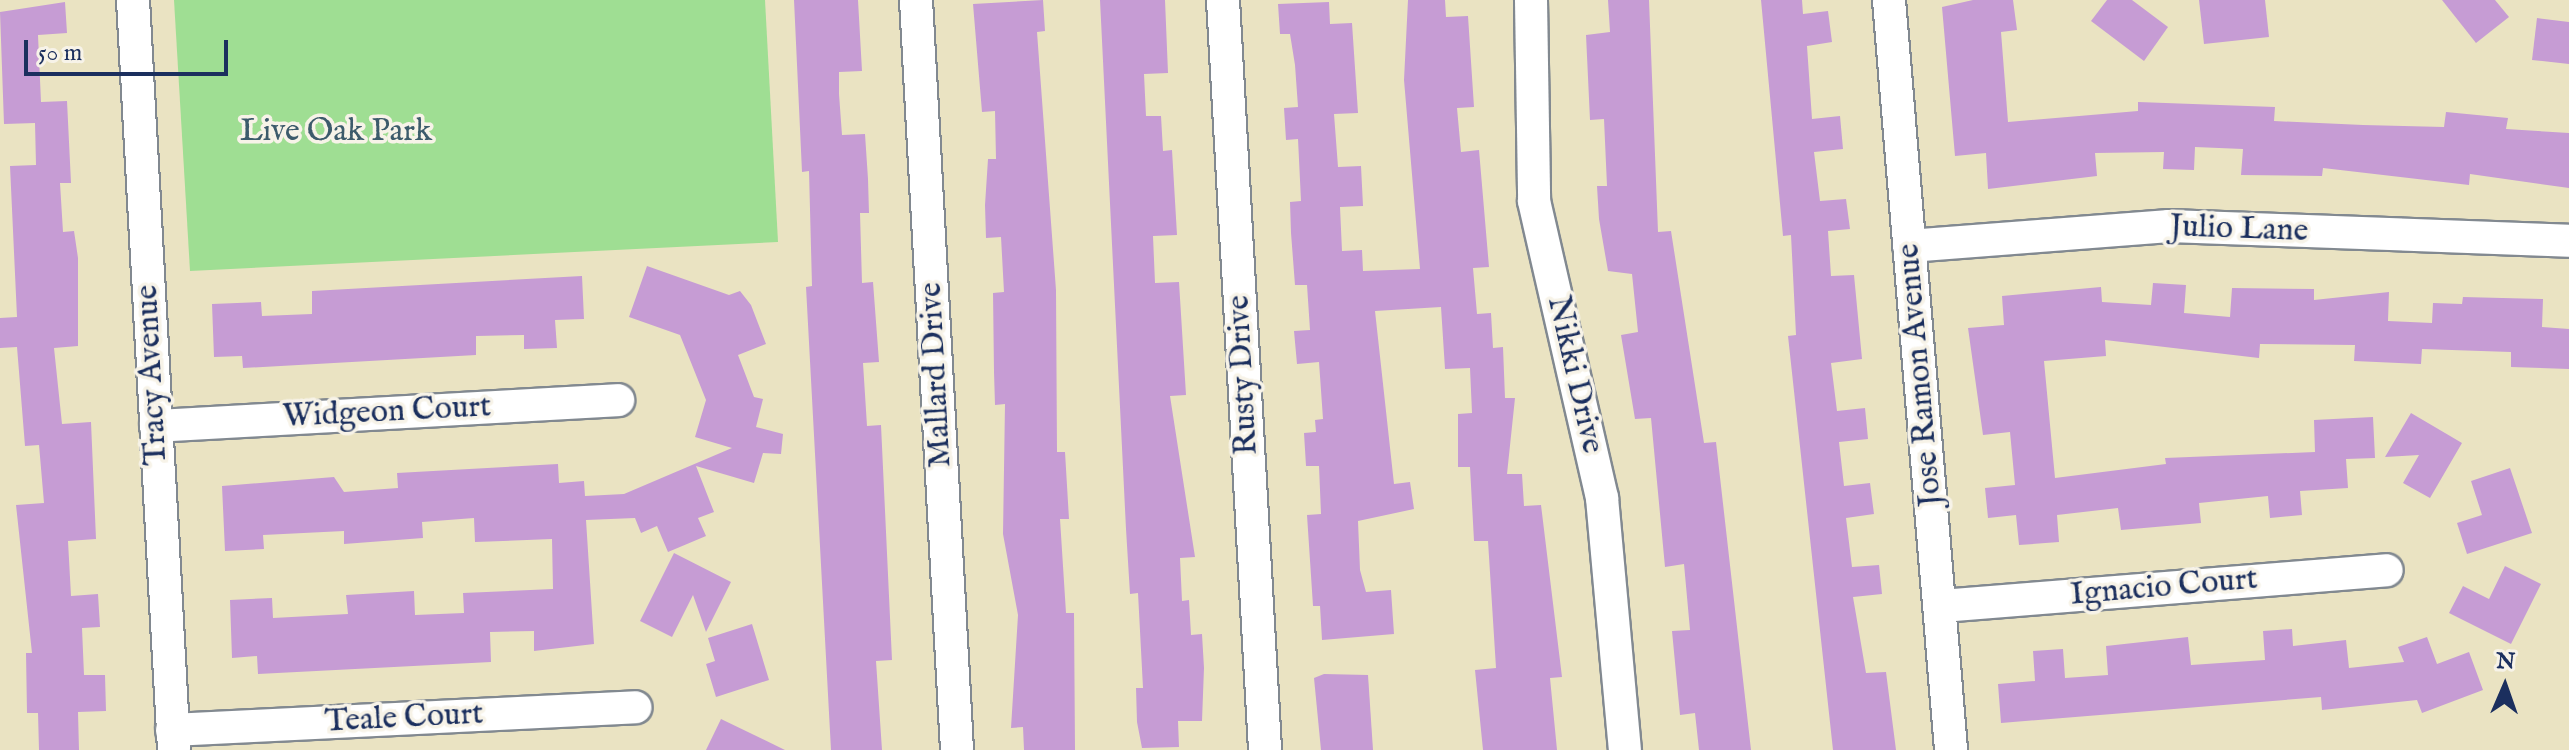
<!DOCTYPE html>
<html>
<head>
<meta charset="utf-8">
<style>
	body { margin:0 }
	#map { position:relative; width:2569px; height:750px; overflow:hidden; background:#eae3c2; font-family:"IM FELL English",serif }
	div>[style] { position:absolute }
	.green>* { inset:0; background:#9fde93 }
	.building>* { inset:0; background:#c69cd4 }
	.roads { filter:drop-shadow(2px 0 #828990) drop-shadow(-2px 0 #828990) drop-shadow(0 2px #828990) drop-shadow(0 -2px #828990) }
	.street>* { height:32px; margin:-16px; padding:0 16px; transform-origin:16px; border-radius:16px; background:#fff }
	span { translate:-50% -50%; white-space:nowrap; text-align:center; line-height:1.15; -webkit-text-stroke:7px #f7f3e8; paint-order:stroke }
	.park-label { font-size:32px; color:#3c5b6b }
	.street-label { font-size:32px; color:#1b2f5e }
	.north { position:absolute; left:2465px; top:646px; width:80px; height:80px; -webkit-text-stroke:6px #f7f3e8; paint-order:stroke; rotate:2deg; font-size:22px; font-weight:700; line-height:32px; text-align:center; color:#1b2f5e }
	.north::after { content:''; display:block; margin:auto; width:28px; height:36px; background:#1b2f5e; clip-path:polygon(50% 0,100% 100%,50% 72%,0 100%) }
	.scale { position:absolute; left:24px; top:40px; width:204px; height:36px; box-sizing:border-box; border:4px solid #1b2f5e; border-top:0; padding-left:10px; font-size:24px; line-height:28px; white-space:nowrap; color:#1b2f5e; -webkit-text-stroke:6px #f7f3e8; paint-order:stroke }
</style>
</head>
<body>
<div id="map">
	<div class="green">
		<i style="clip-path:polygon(174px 0,765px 0,778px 242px,190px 271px)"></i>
	</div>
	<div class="building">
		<i style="clip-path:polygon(794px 0,858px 0,862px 71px,839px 72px,839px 94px,842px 135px,865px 134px,868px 179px,869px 213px,860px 213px,862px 283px,873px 282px,879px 362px,863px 363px,867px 426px,881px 425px,892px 660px,876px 661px,882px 750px,831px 750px,806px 287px,812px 286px,809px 171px,802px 172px)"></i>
		<i style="clip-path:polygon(1043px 0,1045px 31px,1037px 32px,1056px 290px,1057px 452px,1065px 452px,1069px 519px,1060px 519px,1066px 613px,1074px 613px,1075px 750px,1024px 750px,1023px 727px,1011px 728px,1018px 615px,1003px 534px,1005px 404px,995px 405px,994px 372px,993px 293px,1004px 292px,1001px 237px,986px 238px,985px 205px,988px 159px,996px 159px,995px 111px,982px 112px,973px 4px)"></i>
		<i style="clip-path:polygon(1100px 0,1165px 0,1168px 73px,1144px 74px,1146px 116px,1161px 116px,1163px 151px,1172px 150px,1177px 235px,1153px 236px,1155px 283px,1179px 282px,1186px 395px,1170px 396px,1195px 557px,1180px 558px,1182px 601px,1189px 600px,1191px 635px,1202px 634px,1204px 668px,1202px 721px,1178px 721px,1179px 747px,1142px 748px,1137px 722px,1136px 688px,1143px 688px,1138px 593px,1130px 594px,1126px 529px)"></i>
		<i style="clip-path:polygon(1408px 0,1445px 0,1446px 17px,1468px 16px,1474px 107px,1457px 108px,1461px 152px,1479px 150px,1489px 267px,1473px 268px,1477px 314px,1491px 313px,1493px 348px,1503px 347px,1505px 398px,1515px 398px,1507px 474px,1522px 474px,1524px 506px,1541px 505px,1562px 677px,1550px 678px,1557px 750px,1483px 750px,1475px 670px,1496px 668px,1488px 541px,1474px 541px,1470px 467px,1458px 467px,1458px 414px,1472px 413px,1470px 368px,1445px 369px,1441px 307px,1375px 311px,1394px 484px,1410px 482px,1414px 509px,1358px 521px,1360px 570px,1366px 592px,1391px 590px,1394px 634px,1322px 640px,1320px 606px,1313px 606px,1307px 515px,1321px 514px,1319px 466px,1306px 466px,1304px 433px,1316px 432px,1315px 420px,1323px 419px,1319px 362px,1297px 364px,1294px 331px,1310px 330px,1307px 285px,1295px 285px,1291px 233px,1290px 202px,1301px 201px,1298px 139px,1286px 140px,1284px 108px,1298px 107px,1295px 65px,1290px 34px,1280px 34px,1278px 4px,1329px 2px,1330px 24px,1352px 23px,1358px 113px,1334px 114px,1338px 167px,1361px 166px,1363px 206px,1340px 207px,1342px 251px,1362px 250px,1363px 271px,1420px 269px,1404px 80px)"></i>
		<i style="clip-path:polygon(1608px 0,1649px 0,1658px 232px,1671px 231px,1704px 443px,1716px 442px,1751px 750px,1699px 750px,1695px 713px,1680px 715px,1672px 631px,1690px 630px,1684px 564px,1665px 567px,1651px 418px,1635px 419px,1621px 335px,1638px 332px,1632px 274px,1608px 271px,1599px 219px,1597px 186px,1607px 186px,1604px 119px,1590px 120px,1586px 35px,1610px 32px)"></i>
		<i style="clip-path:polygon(1761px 0,1802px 0,1803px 14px,1828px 11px,1832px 42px,1807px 46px,1812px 119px,1840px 116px,1843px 149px,1814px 152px,1820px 201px,1846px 199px,1850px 229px,1828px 231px,1831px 276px,1854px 275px,1862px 359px,1831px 363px,1837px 411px,1865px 408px,1868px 439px,1839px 442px,1844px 486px,1870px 483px,1874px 514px,1846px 518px,1852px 567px,1879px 565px,1882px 594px,1853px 597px,1866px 673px,1886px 672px,1896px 750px,1833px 750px,1788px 336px,1796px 335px,1791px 235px,1783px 236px)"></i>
		<i style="clip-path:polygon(1973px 0,2013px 0,2017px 30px,2001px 32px,2008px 122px,2138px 111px,2138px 102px,2275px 107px,2274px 121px,2363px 125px,2444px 127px,2446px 112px,2508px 118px,2506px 129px,2569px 133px,2569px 188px,2470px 174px,2469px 185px,2323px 168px,2322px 176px,2241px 175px,2243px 149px,2195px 147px,2194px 170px,2163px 169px,2164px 152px,2095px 153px,2097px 176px,1988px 189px,1986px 153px,1955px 156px,1942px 7px)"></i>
		<i style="clip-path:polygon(2107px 0,2132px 0,2168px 27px,2144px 61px,2091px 21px)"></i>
		<i style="clip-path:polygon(2199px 0,2265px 0,2269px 37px,2204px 44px)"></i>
		<i style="clip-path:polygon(2442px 0,2495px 0,2509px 17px,2476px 43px)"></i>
		<i style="clip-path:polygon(65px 2px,67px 33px,38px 35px,41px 102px,67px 101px,71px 183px,60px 183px,63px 232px,74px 231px,78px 258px,78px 346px,54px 348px,62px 424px,91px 422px,96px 539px,68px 541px,71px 596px,98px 594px,100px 627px,82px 628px,84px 675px,105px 675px,106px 711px,78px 712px,79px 750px,39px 750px,38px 713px,27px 713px,26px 653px,32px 653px,16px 505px,44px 503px,39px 445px,25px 446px,17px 347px,0 348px,0 318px,17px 317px,10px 166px,36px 165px,35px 123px,4px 124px,0 12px)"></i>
		<i style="clip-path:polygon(2537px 18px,2569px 22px,2569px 64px,2532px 60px)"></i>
		<i style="clip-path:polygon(647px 266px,729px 295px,740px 291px,751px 305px,766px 344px,738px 355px,754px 397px,763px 399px,756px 427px,783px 434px,781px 454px,763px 453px,754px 483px,696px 466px,714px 512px,698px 518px,706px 536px,668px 552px,657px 526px,641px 533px,635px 518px,586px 520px,594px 644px,534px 651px,534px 631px,490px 632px,491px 662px,258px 674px,257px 656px,232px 658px,230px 600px,272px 598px,273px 618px,348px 614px,346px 595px,414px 591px,415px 615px,464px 613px,463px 593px,553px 589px,552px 539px,475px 542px,474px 518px,422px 522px,423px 538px,344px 544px,344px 531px,263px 535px,264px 549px,225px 551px,222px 486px,334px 477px,344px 492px,398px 488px,397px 473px,558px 464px,559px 483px,584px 481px,585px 496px,624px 494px,732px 448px,695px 437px,706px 400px,680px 335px,629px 317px)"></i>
		<i style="clip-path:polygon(582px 276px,584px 319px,555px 320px,557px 348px,524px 349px,524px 335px,476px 336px,476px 355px,243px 368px,242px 356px,214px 357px,212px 304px,261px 302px,262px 316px,312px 314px,312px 291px)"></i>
		<i style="clip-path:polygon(2153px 283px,2186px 285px,2184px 313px,2230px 317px,2232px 288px,2314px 289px,2314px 300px,2389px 292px,2388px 321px,2432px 323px,2433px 303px,2462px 304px,2463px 297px,2543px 299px,2542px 327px,2569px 329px,2569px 369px,2511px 367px,2511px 352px,2422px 349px,2421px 364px,2354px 361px,2355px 345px,2260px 344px,2259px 358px,2105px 340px,2106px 356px,2044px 361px,2055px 478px,2166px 464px,2165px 458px,2315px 452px,2314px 420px,2373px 417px,2375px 458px,2346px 459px,2348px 488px,2300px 491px,2302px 515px,2270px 518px,2268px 496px,2199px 503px,2201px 523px,2121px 530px,2118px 508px,2057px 515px,2059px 542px,2019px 545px,2016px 515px,1988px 518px,1985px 488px,2015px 485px,2010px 432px,1983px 435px,1968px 328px,2004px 325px,2002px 296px,2101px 287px,2102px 302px,2151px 305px)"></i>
		<i style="clip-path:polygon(2411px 413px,2462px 443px,2430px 498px,2403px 483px,2419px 455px,2385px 457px)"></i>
		<i style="clip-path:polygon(2510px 468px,2532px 533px,2467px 554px,2457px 523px,2482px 515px,2471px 481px)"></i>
		<i style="clip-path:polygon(674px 553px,731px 582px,706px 632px,693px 595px,672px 637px,640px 621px)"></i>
		<i style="clip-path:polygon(2505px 566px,2541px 584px,2511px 644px,2449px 613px,2463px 586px,2489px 599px)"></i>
		<i style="clip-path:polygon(752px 624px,769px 680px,716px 697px,706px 664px,715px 661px,708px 638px)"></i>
		<i style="clip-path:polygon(2292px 629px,2293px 646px,2346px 640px,2349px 668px,2404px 662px,2398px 647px,2427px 637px,2437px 664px,2469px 652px,2483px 690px,2422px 713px,2417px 700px,2322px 710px,2321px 697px,2001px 723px,1998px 684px,2035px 681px,2033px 651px,2063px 649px,2065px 678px,2108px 675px,2106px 646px,2188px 637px,2191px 665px,2265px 660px,2263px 631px)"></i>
		<i style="clip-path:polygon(1324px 674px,1368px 675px,1373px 750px,1321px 750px,1314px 678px)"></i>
		<i style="clip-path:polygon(721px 719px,785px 750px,706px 750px)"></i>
	</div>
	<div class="roads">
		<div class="street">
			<i style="left:133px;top:0;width:751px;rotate:86.87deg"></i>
			<i style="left:916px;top:0;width:751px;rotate:86.87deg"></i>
			<i style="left:1223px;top:0;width:751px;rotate:86.79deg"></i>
			<i style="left:1531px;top:0;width:201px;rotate:89.1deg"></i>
			<i style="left:1534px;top:201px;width:305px;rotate:77.1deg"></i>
			<i style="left:1602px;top:498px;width:253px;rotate:84.8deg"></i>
			<i style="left:1889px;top:0;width:753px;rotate:85.27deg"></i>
			<i style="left:1909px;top:246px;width:261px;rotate:-4.4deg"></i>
			<i style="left:2169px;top:226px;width:400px;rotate:2.1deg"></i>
			<i style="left:156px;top:426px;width:463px;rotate:-3.2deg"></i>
			<i style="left:1942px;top:606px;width:446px;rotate:-4.6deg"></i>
			<i style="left:172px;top:730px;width:464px;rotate:-2.8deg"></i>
		</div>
	</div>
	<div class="park-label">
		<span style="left:336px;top:132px">Live Oak Park</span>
	</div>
	<div class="street-label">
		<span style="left:2239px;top:230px;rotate:2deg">Julio Lane</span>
		<span style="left:153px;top:375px;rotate:-93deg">Tracy Avenue</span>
		<span style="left:937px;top:375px;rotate:-93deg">Mallard Drive</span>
		<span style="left:1244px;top:375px;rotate:-93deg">Rusty Drive</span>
		<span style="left:1574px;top:375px;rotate:77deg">Nikki Drive</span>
		<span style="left:1921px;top:375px;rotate:-95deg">Jose Ramon Avenue</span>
		<span style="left:387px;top:413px;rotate:-3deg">Widgeon Court</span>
		<span style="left:2164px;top:588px;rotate:-5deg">Ignacio Court</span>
		<span style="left:404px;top:719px;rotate:-3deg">Teale Court</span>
	</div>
	<div class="north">N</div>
	<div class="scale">50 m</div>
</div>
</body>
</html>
